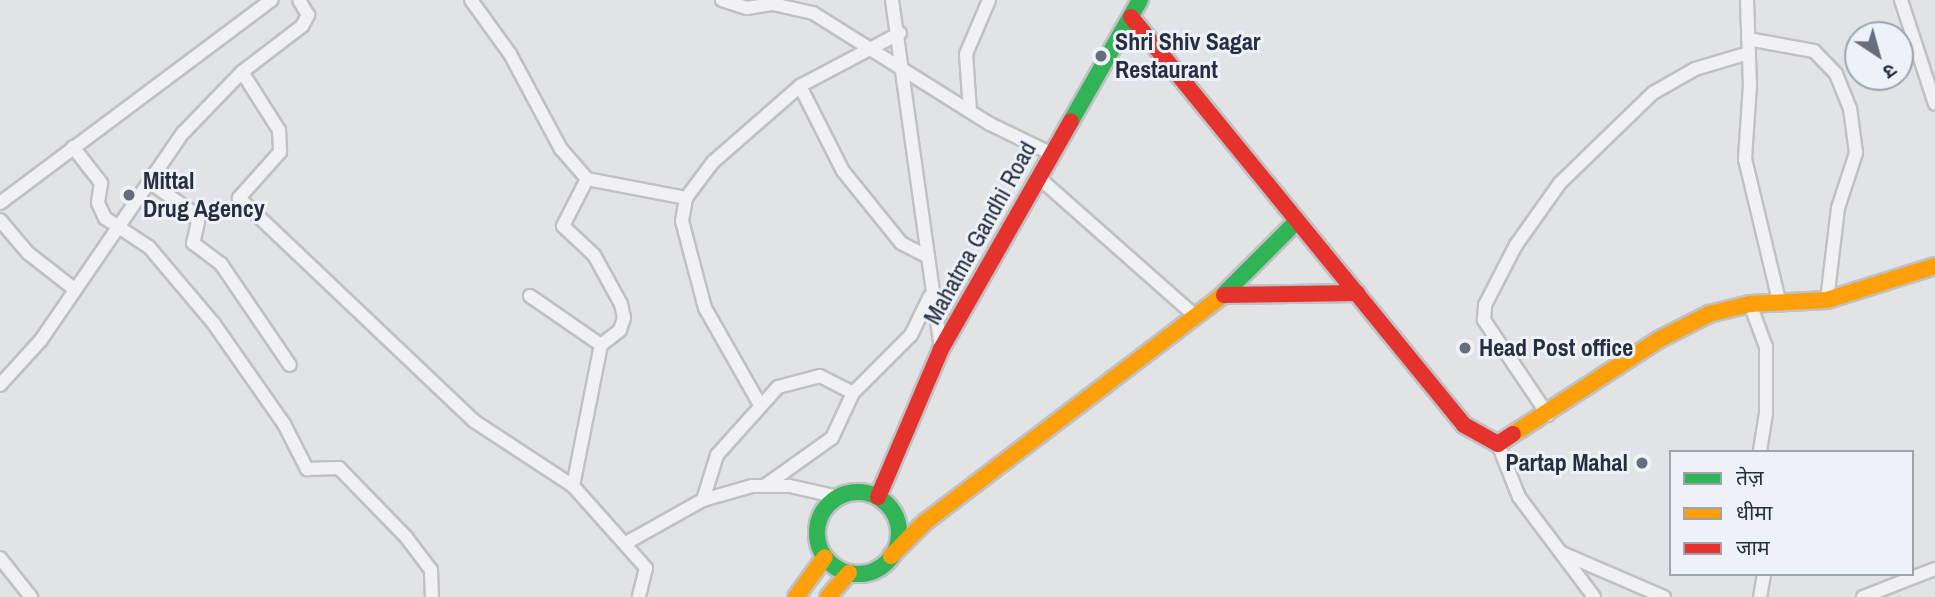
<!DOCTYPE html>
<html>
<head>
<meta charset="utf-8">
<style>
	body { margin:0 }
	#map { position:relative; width:1935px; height:597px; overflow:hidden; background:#e1e3e6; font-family:"Archivo Narrow","Noto Sans Devanagari",sans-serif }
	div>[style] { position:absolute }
	.roads { filter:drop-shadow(2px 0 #bfc1c4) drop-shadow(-2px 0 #bfc1c4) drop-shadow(0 2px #bfc1c4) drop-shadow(0 -2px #bfc1c4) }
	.street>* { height:12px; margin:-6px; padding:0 6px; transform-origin:6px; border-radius:6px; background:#f1f1f3 }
	.fast>* { height:16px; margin:-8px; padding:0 8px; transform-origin:8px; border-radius:8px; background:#30b455 }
	.fast>.ring { margin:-8px; padding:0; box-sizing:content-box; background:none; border:16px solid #30b455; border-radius:50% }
	.slow>* { height:16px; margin:-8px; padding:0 8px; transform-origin:8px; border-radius:8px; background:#ff9f0a }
	.jam>* { height:16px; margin:-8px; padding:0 8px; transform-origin:8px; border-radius:8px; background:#e5322d }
	.dots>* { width:19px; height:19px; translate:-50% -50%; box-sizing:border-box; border:4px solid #eef1f7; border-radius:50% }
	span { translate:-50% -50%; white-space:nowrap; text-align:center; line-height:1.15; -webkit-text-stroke:6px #eef1f7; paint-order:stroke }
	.poi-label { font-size:24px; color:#262f42; font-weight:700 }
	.left { translate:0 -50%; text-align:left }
	.right { translate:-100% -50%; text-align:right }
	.street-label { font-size:24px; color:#262f42 }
	.legend { position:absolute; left:1669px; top:450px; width:245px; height:126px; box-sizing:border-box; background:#eef1f7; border:2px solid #9ea3af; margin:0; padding:9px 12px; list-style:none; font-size:21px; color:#262f42 }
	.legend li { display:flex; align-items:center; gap:14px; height:35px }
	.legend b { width:35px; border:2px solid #9ea3af }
	.north { position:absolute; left:1844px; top:21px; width:70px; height:70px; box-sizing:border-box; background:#eef1f7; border:2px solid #9ea3af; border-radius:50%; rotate:144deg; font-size:19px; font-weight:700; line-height:28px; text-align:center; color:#262f42 }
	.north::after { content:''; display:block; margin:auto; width:24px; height:32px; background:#676e7b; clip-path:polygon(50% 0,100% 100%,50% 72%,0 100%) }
</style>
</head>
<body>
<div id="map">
	<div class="roads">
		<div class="street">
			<i style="left:471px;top:0;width:67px;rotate:54.2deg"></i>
			<i style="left:510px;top:54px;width:108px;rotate:61.8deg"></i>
			<i style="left:561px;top:149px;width:40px;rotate:49deg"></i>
			<i style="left:587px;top:179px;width:101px;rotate:10.9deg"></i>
			<i style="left:722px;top:0;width:26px;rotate:18deg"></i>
			<i style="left:747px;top:8px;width:26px;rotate:-9deg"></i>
			<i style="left:773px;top:4px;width:41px;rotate:12.7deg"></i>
			<i style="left:813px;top:13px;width:209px;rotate:32.1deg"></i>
			<i style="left:990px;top:124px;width:67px;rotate:25.8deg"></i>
			<i style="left:892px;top:0;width:352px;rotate:82deg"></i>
			<i style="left:1747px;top:0;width:85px;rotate:88deg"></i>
			<i style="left:1750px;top:85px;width:74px;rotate:93.9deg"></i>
			<i style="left:1745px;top:159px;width:146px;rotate:76.5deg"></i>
			<i style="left:1901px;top:0;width:109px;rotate:71.9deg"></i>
			<i style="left:1748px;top:39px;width:67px;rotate:10.3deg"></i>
			<i style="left:1814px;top:51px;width:32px;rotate:46deg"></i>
			<i style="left:1836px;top:74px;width:37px;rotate:68deg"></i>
			<i style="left:1850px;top:108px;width:45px;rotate:82.4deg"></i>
			<i style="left:1856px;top:153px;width:58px;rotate:108.1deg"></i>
			<i style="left:1838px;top:208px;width:93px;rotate:96.8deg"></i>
			<i style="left:242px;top:72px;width:69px;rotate:57.5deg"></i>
			<i style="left:279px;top:130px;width:22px;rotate:87deg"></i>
			<i style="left:280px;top:152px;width:62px;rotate:131.7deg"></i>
			<i style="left:239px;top:198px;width:324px;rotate:43.5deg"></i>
			<i style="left:474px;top:421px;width:118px;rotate:33.3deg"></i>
			<i style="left:573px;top:486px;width:110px;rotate:48.3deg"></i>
			<i style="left:646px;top:568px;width:30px;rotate:104deg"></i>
			<i style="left:800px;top:86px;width:95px;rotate:63.2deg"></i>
			<i style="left:843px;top:171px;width:92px;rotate:51.1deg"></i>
			<i style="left:901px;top:243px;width:30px;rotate:27deg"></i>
			<i style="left:970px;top:111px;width:57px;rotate:-94deg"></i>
			<i style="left:966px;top:54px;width:59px;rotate:-66.9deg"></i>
			<i style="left:73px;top:147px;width:46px;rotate:52.1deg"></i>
			<i style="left:101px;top:183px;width:20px;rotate:99deg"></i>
			<i style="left:98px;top:203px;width:17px;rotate:65deg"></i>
			<i style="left:105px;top:218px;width:53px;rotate:33.4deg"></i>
			<i style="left:149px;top:247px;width:101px;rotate:49.8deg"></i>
			<i style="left:214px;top:324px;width:122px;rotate:55deg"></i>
			<i style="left:284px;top:424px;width:51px;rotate:62.9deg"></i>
			<i style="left:307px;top:469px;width:32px;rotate:-2deg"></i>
			<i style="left:339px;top:468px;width:96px;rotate:45.8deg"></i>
			<i style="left:406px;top:537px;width:41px;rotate:52.9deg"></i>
			<i style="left:431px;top:570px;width:27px;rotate:88deg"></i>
			<i style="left:1038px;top:177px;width:211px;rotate:41.5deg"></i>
			<i style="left:151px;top:183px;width:47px;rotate:35.4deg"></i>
			<i style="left:189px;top:210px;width:15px;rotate:53deg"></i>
			<i style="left:198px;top:222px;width:22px;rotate:103deg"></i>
			<i style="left:193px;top:243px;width:35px;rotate:37deg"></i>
			<i style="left:221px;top:264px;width:122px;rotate:55.7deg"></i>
			<i style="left:0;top:203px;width:339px;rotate:-36.8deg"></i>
			<i style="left:0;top:220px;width:43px;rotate:49.7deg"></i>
			<i style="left:28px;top:253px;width:57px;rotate:37.9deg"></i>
			<i style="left:530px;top:296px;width:86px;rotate:34.6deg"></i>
			<i style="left:1750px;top:304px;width:46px;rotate:69.6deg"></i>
			<i style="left:1766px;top:347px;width:66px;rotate:90deg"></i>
			<i style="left:1766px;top:413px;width:39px;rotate:99deg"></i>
			<i style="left:0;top:385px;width:61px;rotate:-47.7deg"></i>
			<i style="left:41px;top:340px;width:251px;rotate:-55.6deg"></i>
			<i style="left:183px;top:133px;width:85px;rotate:-46deg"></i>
			<i style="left:242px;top:72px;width:76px;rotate:-37.5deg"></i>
			<i style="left:302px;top:26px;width:13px;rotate:-61deg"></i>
			<i style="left:308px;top:15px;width:17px;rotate:-121deg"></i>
			<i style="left:759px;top:403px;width:109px;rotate:-119.6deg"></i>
			<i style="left:705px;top:308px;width:90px;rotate:-104.8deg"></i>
			<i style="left:682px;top:221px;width:23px;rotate:-80deg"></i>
			<i style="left:686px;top:198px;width:45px;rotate:-53.1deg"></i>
			<i style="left:713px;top:162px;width:116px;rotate:-41.1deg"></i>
			<i style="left:800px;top:86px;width:113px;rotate:-27.9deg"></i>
			<i style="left:1548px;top:415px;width:115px;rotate:-124deg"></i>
			<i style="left:1484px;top:320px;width:15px;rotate:-86deg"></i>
			<i style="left:1485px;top:305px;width:68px;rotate:-62.7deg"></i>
			<i style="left:1516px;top:245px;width:76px;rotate:-54.6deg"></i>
			<i style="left:1560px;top:183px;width:129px;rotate:-44.1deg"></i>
			<i style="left:1653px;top:93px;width:48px;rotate:-29.7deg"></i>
			<i style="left:1695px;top:69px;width:56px;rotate:-16.5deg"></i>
			<i style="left:1498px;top:444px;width:57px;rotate:68.4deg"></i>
			<i style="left:1519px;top:497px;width:125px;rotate:53.1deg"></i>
			<i style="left:766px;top:485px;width:81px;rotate:-35.5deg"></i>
			<i style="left:832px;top:438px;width:50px;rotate:-65deg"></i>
			<i style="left:853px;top:393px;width:82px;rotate:-45deg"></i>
			<i style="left:911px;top:335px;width:43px;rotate:-64deg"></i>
			<i style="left:573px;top:486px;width:144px;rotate:-78.8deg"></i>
			<i style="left:601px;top:345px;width:24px;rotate:-38deg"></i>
			<i style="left:620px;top:330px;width:13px;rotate:-72deg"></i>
			<i style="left:624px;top:318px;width:14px;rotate:-102deg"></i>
			<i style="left:621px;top:304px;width:56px;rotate:-118.9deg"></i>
			<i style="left:594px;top:255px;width:42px;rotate:-136.9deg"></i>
			<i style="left:563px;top:226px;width:53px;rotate:-62.9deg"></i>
			<i style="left:703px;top:500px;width:47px;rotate:-72.7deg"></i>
			<i style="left:717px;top:455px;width:91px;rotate:-48.1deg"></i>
			<i style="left:778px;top:387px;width:43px;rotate:-14.7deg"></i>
			<i style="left:820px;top:376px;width:37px;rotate:27deg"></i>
			<i style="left:626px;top:543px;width:88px;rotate:-29.2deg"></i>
			<i style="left:703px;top:500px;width:51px;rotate:-15.9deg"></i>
			<i style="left:752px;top:486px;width:38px"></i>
			<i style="left:790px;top:486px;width:49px;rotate:12.9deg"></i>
			<i style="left:1562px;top:553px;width:111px;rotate:23.3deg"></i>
			<i style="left:0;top:558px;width:50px;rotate:51.5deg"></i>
			<i style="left:1760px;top:597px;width:23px;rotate:-80deg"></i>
			<i style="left:1863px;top:597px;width:77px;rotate:-21.3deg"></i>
		</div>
		<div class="fast">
			<i style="left:1071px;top:121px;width:139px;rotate:-60.3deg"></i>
			<i style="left:1222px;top:296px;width:106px;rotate:-45deg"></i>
			<i class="ring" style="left:817px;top:492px;width:66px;height:66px"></i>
		</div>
		<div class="slow">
			<i style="left:1513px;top:434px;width:175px;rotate:-32.9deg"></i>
			<i style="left:1660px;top:339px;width:55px;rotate:-27deg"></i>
			<i style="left:1709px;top:314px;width:42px;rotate:-13.7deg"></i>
			<i style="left:1750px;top:304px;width:77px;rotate:-3deg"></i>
			<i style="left:1827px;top:300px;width:113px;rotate:-17.5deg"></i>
			<i style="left:891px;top:556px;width:47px;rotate:-45deg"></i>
			<i style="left:924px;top:523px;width:375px;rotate:-37.3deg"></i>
			<i style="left:796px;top:597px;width:49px;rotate:-54.1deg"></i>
			<i style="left:828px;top:597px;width:32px;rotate:-49deg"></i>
		</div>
		<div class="jam">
			<i style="left:1131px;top:17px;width:527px;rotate:50.78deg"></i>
			<i style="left:1464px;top:425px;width:39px;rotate:29deg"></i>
			<i style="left:1498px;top:444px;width:18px;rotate:-34deg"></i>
			<i style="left:1224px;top:295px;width:133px;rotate:-0.9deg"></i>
			<i style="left:878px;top:497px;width:161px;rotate:-66.9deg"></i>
			<i style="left:941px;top:349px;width:262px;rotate:-60.3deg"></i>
		</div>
	</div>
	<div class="dots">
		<i style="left:1101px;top:56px;background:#676e7b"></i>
		<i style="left:129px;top:195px;background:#676e7b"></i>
		<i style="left:1465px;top:348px;background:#676e7b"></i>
		<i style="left:1642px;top:463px;background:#676e7b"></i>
	</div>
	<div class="poi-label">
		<span class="left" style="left:1115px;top:56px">Shri Shiv Sagar<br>Restaurant</span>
		<span class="left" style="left:143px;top:195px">Mittal<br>Drug Agency</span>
		<span class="left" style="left:1479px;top:348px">Head Post office</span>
		<span class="right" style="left:1628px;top:463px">Partap Mahal</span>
	</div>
	<div class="street-label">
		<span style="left:980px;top:233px;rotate:-61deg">Mahatma Gandhi Road</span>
	</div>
	<ul class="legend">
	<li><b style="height:9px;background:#30b455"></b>तेज़</li>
	<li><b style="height:9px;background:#ff9f0a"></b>धीमा</li>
	<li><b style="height:9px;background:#e5322d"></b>जाम</li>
	</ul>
	<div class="north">उ</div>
</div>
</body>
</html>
